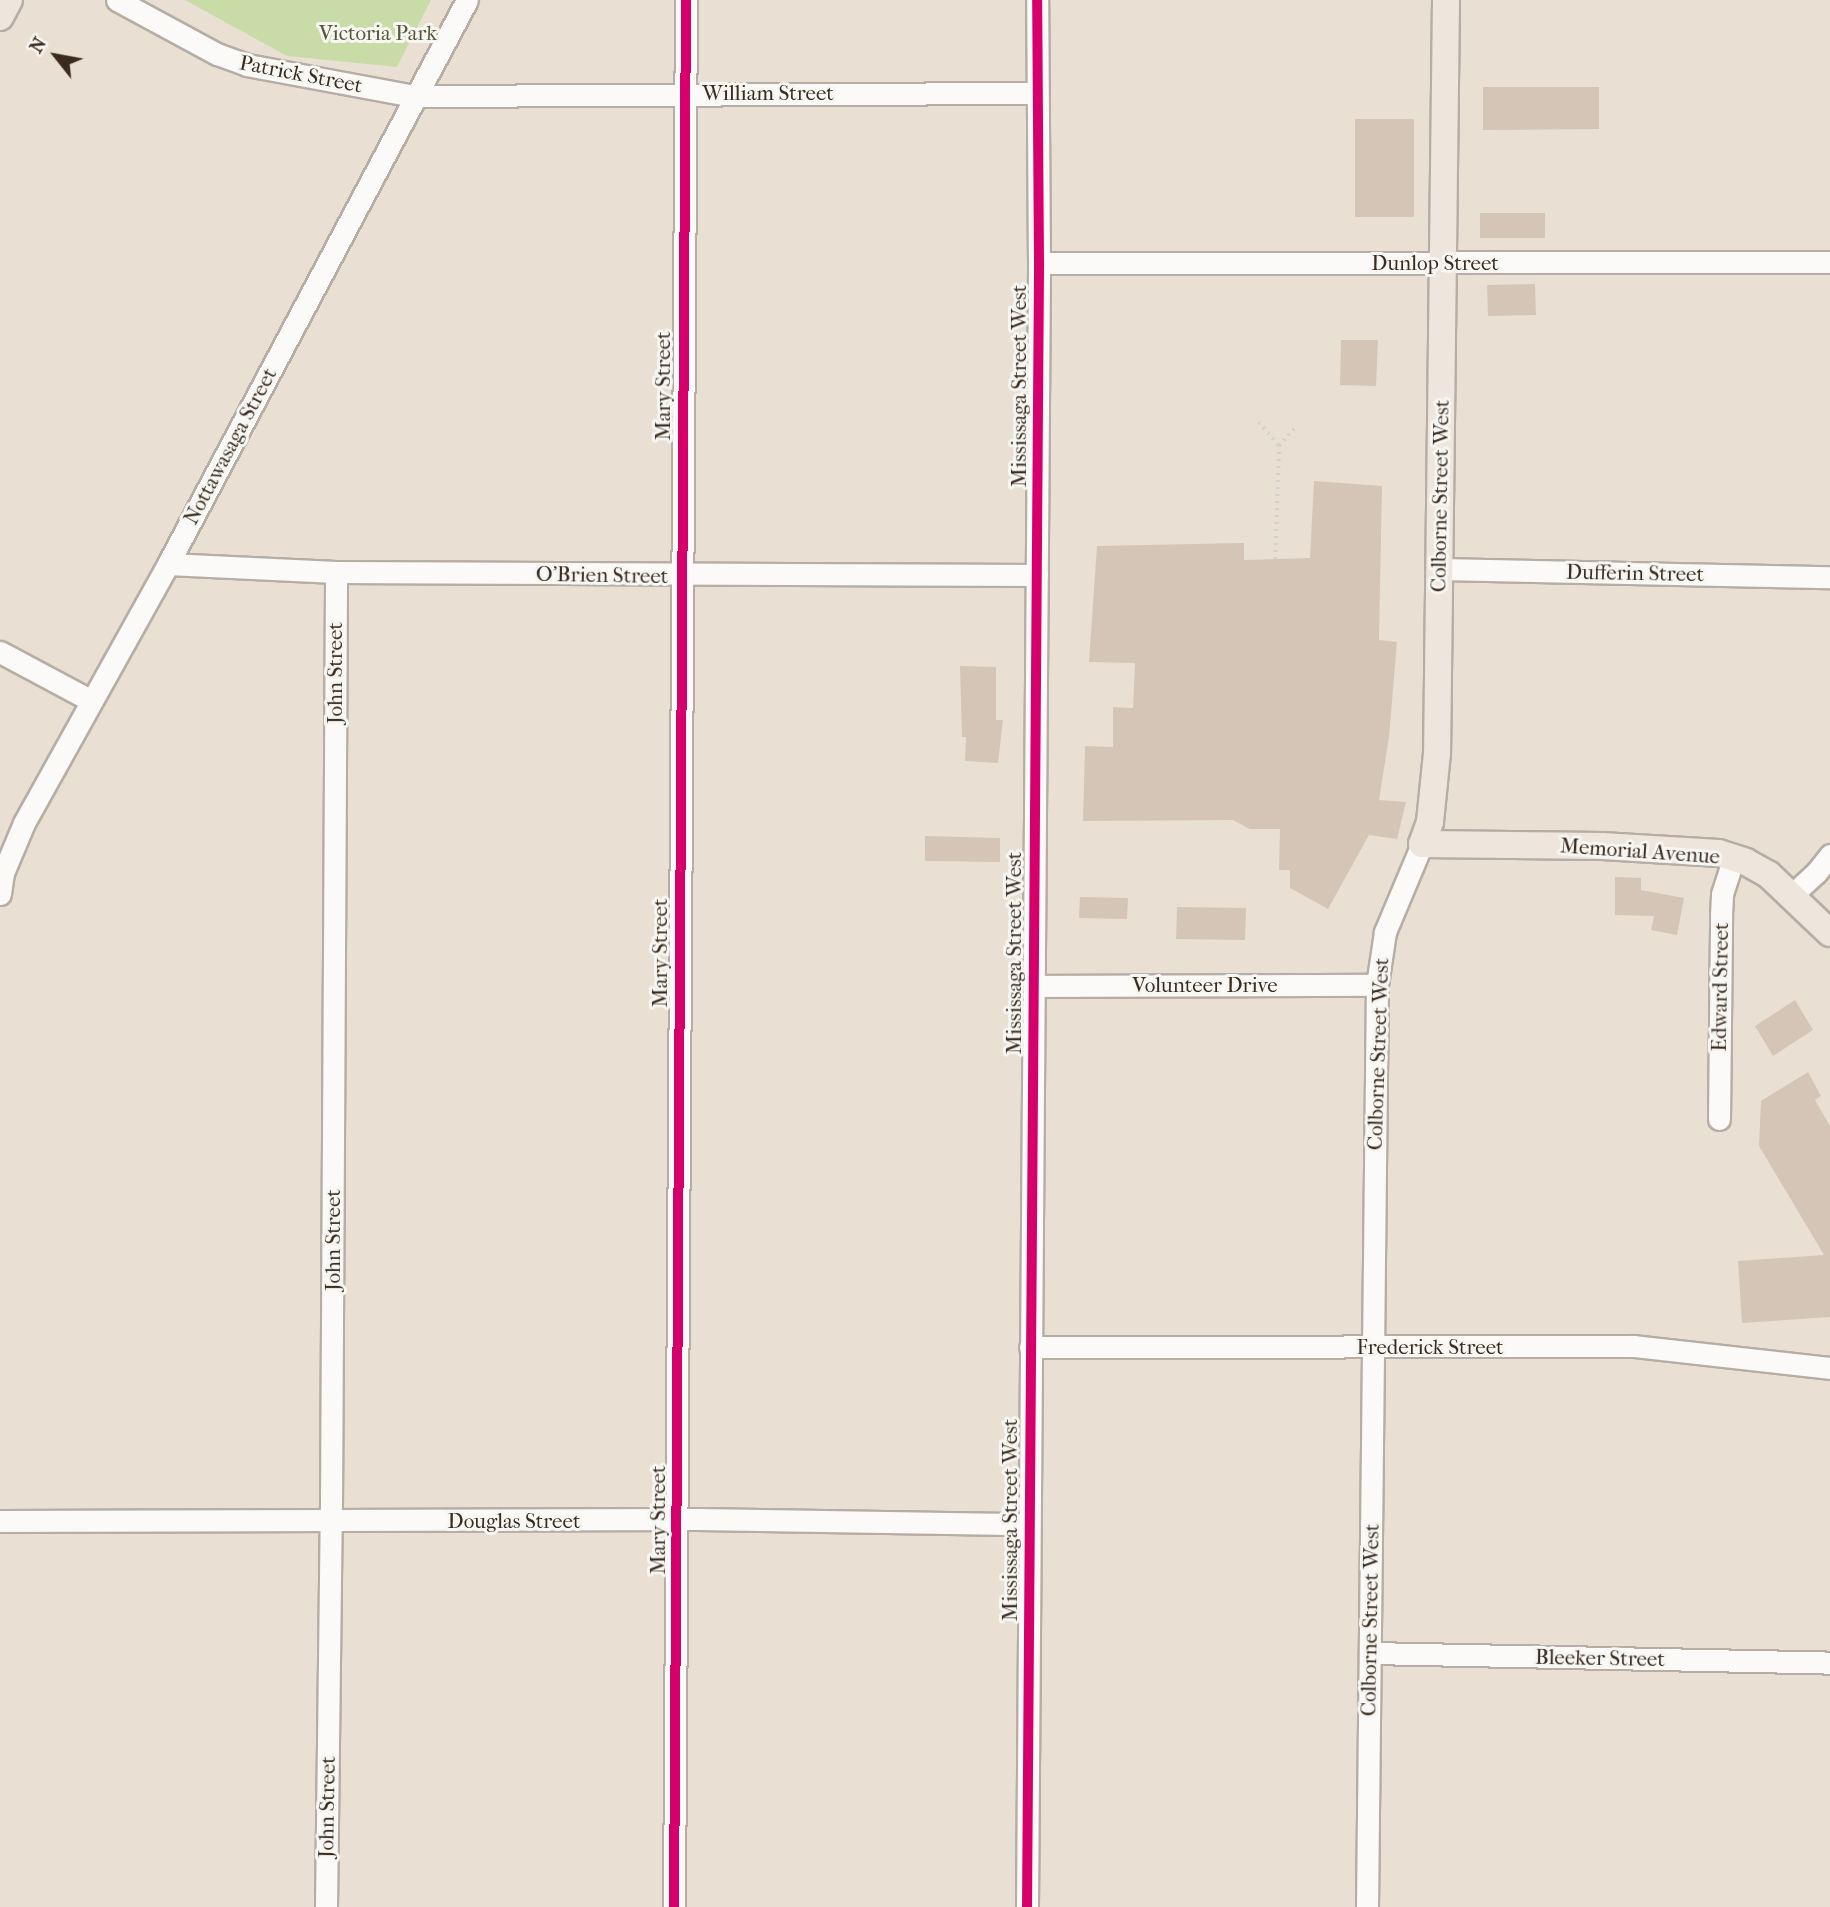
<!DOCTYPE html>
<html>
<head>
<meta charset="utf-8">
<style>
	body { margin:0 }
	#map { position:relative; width:1830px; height:1907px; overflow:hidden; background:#e9e0d3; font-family:"IM FELL French Canon",serif }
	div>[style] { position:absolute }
	.green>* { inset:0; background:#c9dca8 }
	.building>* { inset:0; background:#d5c5b6 }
	.path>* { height:3.5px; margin-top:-1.75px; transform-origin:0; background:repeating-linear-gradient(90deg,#d4d1cd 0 2px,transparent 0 7px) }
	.roads { filter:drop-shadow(2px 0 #b6aea5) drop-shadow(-2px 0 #b6aea5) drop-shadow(0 2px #b6aea5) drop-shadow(0 -2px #b6aea5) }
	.minor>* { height:21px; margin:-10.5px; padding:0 10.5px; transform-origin:10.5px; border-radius:10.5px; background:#fcfaf8 }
	.major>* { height:26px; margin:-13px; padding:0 13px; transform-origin:13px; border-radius:13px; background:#eee5dd }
	.cycleway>* { height:10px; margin:-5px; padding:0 5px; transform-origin:5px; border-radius:5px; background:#d6006c }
	span { translate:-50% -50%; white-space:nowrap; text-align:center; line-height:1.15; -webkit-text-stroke:6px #f6f6f2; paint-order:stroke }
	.park-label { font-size:21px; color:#585638 }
	.street-label { font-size:21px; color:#3b2a1e }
	.north { position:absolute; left:21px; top:21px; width:70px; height:70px; -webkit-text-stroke:5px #f6f6f2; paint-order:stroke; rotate:301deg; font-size:19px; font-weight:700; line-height:28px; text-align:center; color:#3b2a1e }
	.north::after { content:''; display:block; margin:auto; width:24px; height:32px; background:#3b2a1e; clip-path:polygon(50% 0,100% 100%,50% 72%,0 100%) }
</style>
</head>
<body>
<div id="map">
	<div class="green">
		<i style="clip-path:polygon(185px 0,431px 0,397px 67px,287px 56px)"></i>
	</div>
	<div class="building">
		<i style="clip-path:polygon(1483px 87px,1599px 87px,1599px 129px,1483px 130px)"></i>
		<i style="clip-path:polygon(1355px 119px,1414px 119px,1414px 217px,1355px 217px)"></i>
		<i style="clip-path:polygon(1480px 213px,1545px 213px,1545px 238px,1480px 238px)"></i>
		<i style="clip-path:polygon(1535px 284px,1536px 315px,1488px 316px,1487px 285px)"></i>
		<i style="clip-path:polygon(1341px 340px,1378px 340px,1376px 386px,1340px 385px)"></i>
		<i style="clip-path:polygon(1314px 481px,1382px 486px,1379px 640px,1397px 642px,1389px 737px,1379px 800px,1406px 802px,1397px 839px,1369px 835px,1328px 909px,1290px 888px,1290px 870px,1279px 870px,1280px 829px,1250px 829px,1233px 820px,1083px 821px,1085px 746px,1113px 747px,1113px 707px,1133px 708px,1135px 663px,1089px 662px,1097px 546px,1244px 543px,1244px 560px,1310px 558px)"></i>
		<i style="clip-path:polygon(960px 666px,996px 667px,996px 720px,1003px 720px,998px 763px,965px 761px,966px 737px,962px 737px)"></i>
		<i style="clip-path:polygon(925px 836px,1000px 838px,1000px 862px,925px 861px)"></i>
		<i style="clip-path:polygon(1615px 877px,1641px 878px,1641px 890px,1684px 898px,1677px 935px,1651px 930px,1654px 916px,1615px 915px)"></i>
		<i style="clip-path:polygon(1080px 897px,1128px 898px,1127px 919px,1079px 918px)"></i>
		<i style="clip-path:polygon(1177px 907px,1246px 908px,1245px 940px,1176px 939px)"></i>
		<i style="clip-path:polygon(1795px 1000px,1813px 1030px,1773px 1056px,1755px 1026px)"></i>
		<i style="clip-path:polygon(1808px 1072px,1821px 1096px,1815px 1100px,1830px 1126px,1830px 1317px,1742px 1323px,1738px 1261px,1824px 1255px,1759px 1146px,1761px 1101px)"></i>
	</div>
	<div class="path">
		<i style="left:1259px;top:422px;width:31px;rotate:50deg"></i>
		<i style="left:1275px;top:559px;width:113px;rotate:-88deg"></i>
		<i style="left:1279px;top:446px;width:28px;rotate:-49deg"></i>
	</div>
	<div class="roads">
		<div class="minor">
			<i style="left:117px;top:0;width:114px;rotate:28.4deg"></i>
			<i style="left:217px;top:54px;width:32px;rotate:20deg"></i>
			<i style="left:247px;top:65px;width:171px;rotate:10.5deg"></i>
			<i style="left:415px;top:96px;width:622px;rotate:-0.28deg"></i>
			<i style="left:1039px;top:263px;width:791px;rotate:-0.07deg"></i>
			<i style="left:168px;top:564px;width:168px;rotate:2.7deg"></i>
			<i style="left:336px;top:572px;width:701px;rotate:0.25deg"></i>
			<i style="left:1439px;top:569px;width:391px;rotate:1.2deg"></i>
			<i style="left:0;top:652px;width:102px;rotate:28.1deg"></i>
			<i style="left:0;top:894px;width:21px;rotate:-82deg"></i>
			<i style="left:3px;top:873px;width:54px;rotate:-67.2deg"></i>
			<i style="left:24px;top:823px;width:296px;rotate:-60.9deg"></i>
			<i style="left:168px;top:564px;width:638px;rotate:-62.07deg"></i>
			<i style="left:1792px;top:895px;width:33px;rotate:-43deg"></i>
			<i style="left:1816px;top:873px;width:23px;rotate:-52deg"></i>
			<i style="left:1034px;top:986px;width:343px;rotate:-0.2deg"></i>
			<i style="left:1719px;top:1119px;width:204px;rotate:-89.4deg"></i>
			<i style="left:1721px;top:915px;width:21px;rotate:-87deg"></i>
			<i style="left:1722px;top:894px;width:38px;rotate:-72deg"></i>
			<i style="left:1030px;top:1347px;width:604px;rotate:-0.09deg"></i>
			<i style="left:1634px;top:1346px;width:197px;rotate:6.4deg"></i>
			<i style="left:0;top:1521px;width:698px;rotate:-0.16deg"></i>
			<i style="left:698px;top:1519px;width:331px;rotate:0.9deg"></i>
			<i style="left:1370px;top:1653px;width:460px;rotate:1.2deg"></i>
			<i style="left:326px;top:1907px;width:400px;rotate:-89.3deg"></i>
			<i style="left:331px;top:1507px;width:935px;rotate:-89.69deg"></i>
			<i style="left:674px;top:1907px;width:1907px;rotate:-89.64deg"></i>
			<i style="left:1027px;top:1907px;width:1644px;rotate:-89.58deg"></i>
			<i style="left:1039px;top:263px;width:263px;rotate:-90.4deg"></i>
			<i style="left:1367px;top:1907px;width:922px;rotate:-89.38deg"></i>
			<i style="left:1377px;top:985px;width:54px;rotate:-81.4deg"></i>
			<i style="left:1385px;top:932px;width:95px;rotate:-67.2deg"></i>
		</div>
		<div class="major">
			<i style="left:1446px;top:0;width:753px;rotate:90.68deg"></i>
			<i style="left:1437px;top:753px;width:69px;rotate:95.8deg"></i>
			<i style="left:1430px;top:822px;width:23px;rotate:110deg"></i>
			<i style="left:1422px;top:844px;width:180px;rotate:0.6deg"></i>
			<i style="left:1602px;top:846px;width:117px;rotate:3.4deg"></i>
			<i style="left:1719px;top:853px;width:28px;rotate:18deg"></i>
			<i style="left:1746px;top:862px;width:26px;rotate:29deg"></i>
			<i style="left:1769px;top:875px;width:84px;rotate:43.6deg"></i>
			<i style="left:0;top:17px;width:19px;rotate:-62deg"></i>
		</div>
	</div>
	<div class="cycleway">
		<i style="left:674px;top:1907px;width:1907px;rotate:-89.64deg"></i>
		<i style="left:1027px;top:1907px;width:1644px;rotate:-89.58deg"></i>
		<i style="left:1039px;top:263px;width:263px;rotate:-90.4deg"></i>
	</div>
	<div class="park-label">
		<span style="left:378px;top:33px">Victoria Park</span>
	</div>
	<div class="street-label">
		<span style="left:301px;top:74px;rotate:11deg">Patrick Street</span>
		<span style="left:768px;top:93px">William Street</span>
		<span style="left:1435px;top:263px">Dunlop Street</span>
		<span style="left:663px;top:386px;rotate:-90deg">Mary Street</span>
		<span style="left:1019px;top:386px;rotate:-90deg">Mississaga Street West</span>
		<span style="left:230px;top:446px;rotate:-62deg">Nottawasaga Street</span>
		<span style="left:1440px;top:496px;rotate:-89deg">Colborne Street West</span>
		<span style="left:1635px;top:573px;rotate:1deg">Dufferin Street</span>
		<span style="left:602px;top:575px;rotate:1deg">O'Brien Street</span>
		<span style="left:335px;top:673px;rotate:-90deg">John Street</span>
		<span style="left:1640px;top:851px;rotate:4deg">Memorial Avenue</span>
		<span style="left:660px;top:953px;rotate:-90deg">Mary Street</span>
		<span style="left:1014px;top:953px;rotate:-90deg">Mississaga Street West</span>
		<span style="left:1205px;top:985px">Volunteer Drive</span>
		<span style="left:1720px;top:987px;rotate:-89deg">Edward Street</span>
		<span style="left:1378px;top:1054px;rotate:-88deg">Colborne Street West</span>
		<span style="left:333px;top:1240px;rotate:-90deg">John Street</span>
		<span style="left:1430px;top:1347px">Frederick Street</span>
		<span style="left:658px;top:1520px;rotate:-90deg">Mary Street</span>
		<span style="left:1010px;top:1520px;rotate:-90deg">Mississaga Street West</span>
		<span style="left:514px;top:1521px">Douglas Street</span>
		<span style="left:1370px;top:1620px;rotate:-89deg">Colborne Street West</span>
		<span style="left:1600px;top:1658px;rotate:1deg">Bleeker Street</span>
		<span style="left:327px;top:1807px;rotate:-89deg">John Street</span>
	</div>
	<div class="north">N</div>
</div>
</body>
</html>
